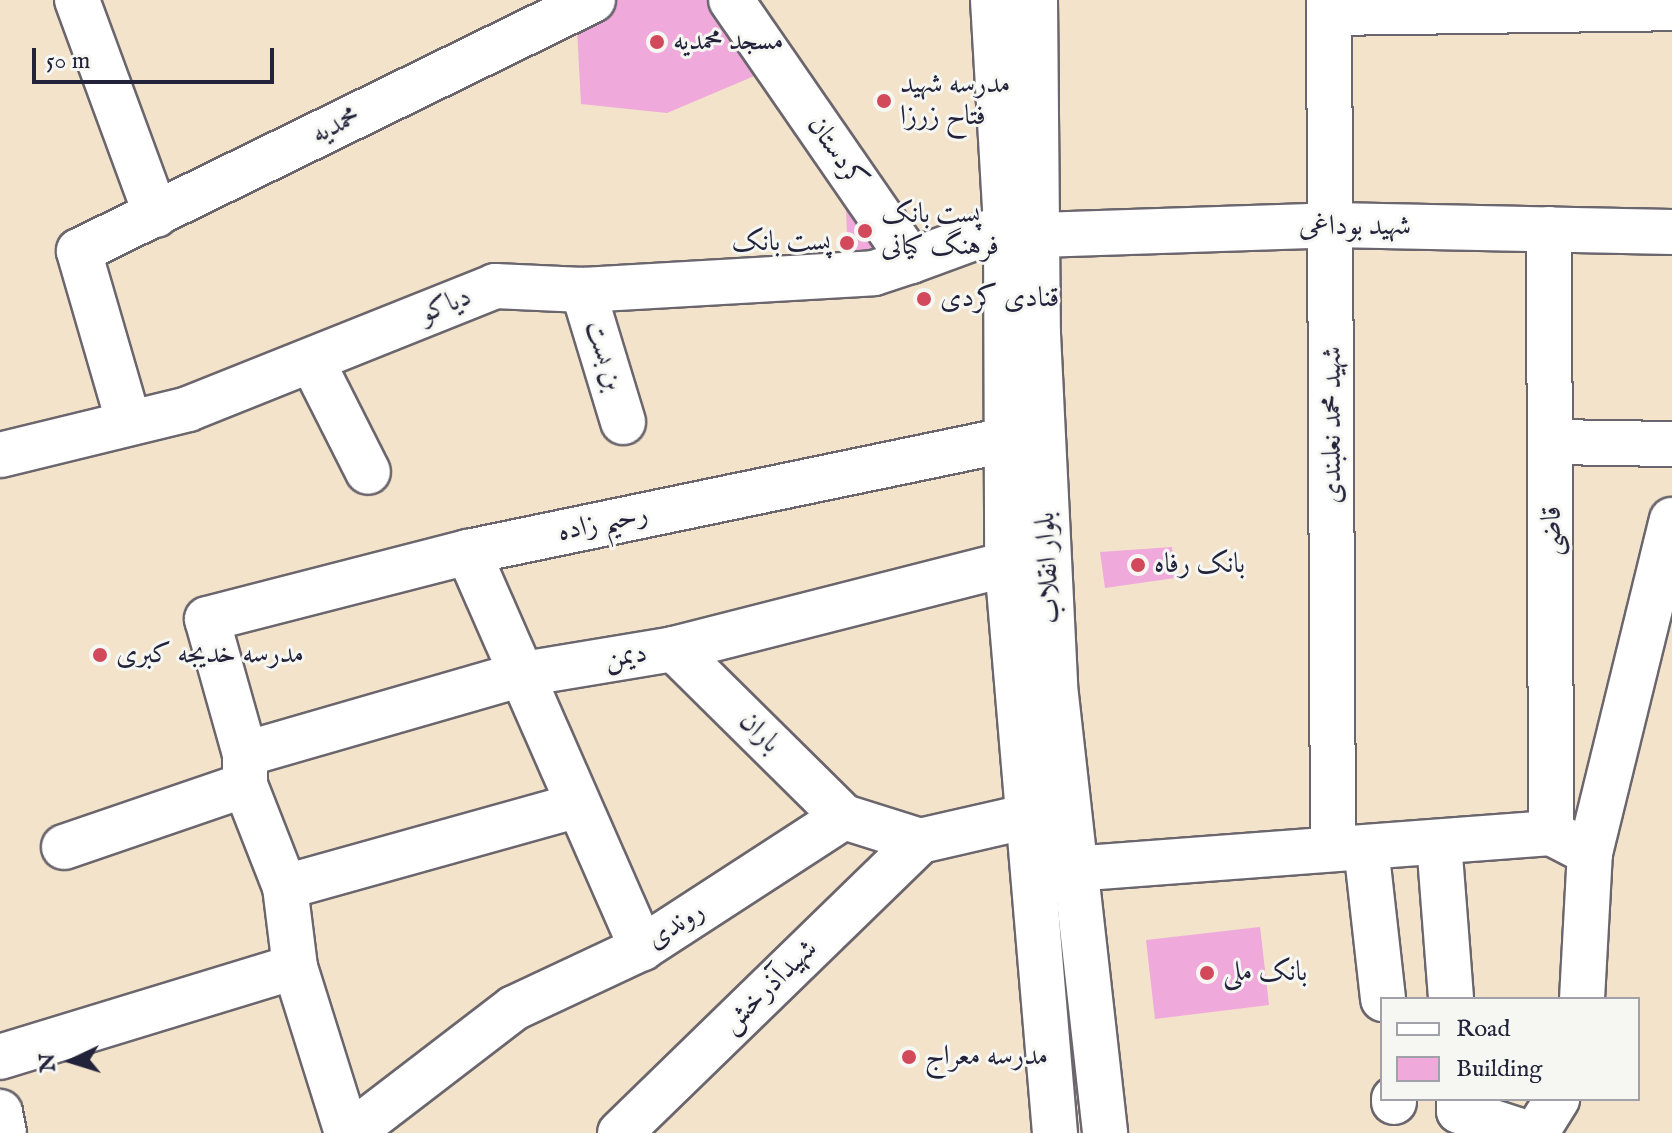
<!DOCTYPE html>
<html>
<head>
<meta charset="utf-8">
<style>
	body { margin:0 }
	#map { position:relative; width:1672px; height:1133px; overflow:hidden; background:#f2e3ca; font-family:"IM FELL English",Amiri,serif }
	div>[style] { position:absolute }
	.building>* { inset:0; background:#efa9db }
	.roads { filter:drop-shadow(2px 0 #6b666d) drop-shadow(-2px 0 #6b666d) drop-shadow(0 2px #6b666d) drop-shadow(0 -2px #6b666d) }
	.minor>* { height:44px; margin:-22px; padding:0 22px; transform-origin:22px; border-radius:22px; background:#fff }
	.major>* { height:44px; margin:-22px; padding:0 22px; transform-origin:22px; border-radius:22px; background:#fff }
	.dots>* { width:22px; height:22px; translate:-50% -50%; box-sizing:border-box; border:4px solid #f6f6f2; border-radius:50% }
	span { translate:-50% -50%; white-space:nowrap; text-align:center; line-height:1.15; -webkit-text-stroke:6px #f6f6f2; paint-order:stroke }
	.poi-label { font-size:28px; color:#22223b }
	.left { translate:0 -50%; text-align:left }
	.right { translate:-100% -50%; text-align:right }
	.street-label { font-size:28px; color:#22223b }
	.legend { position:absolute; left:1380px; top:997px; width:260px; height:104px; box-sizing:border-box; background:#f6f6f2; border:2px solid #a1a1a9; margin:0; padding:10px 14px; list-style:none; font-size:24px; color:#22223b }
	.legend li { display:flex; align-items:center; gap:16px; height:40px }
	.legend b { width:40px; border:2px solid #a1a1a9 }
	.north { position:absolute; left:32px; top:1021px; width:80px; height:80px; -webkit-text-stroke:6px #f6f6f2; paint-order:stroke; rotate:266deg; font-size:22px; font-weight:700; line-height:32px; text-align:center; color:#22223b }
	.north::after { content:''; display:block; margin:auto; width:28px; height:36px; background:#22223b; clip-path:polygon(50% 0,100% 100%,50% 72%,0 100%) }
	.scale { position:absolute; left:32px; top:48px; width:242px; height:36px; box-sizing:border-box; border:4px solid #22223b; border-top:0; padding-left:10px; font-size:24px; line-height:28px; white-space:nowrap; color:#22223b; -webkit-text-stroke:6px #f6f6f2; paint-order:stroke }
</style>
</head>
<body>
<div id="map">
	<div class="building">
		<i style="clip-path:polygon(600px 0,707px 0,759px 74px,667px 113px,581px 104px,576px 9px)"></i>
		<i style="clip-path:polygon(846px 210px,875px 218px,899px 256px,848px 258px)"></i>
		<i style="clip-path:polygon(1172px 547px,1175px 578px,1105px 588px,1100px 552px)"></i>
		<i style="clip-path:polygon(1260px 927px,1269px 1005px,1155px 1019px,1146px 940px)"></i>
	</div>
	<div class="roads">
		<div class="minor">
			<i style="left:77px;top:0;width:229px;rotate:69.8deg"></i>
			<i style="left:731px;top:0;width:317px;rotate:55.4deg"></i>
			<i style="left:911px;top:261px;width:101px;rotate:-20.2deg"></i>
			<i style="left:1329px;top:0;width:849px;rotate:89.73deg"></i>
			<i style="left:1329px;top:13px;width:343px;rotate:-0.8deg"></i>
			<i style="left:1549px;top:229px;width:604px;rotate:89.81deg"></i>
			<i style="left:1039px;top:235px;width:294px;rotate:-1.9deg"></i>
			<i style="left:1333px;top:225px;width:339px;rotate:1.2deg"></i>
			<i style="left:583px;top:290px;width:138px;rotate:73.1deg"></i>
			<i style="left:312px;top:361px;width:124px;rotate:63.2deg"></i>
			<i style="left:128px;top:420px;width:176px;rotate:-106.2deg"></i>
			<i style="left:79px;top:251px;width:572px;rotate:-26.03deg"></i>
			<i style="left:1554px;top:442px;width:118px;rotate:1deg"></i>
			<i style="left:0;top:455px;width:194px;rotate:-13.7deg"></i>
			<i style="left:188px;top:409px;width:331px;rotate:-21.8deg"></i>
			<i style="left:495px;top:286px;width:88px;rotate:2.6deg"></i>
			<i style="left:583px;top:290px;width:291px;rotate:-3.3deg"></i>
			<i style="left:874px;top:273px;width:39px;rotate:-18deg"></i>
			<i style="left:468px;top:552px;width:433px;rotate:66.3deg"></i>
			<i style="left:674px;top:649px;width:239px;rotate:44.7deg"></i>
			<i style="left:245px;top:754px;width:289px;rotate:-16.1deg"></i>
			<i style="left:523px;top:674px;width:153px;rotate:-9.4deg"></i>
			<i style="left:674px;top:649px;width:344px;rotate:-14.3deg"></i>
			<i style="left:1439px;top:842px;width:157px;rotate:85.6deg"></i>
			<i style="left:64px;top:847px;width:191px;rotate:-18.9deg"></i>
			<i style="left:1366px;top:847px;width:153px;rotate:83.6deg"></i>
			<i style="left:1072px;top:869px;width:480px;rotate:-4.3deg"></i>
			<i style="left:1551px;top:833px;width:44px;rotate:27.1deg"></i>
			<i style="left:285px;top:887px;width:302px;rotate:-15.6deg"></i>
			<i style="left:1582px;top:999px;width:146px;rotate:-86.9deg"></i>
			<i style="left:1590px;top:853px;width:343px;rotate:-76.2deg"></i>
			<i style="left:0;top:1057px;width:308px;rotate:-17deg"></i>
			<i style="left:1394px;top:1099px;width:3px;rotate:90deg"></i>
			<i style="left:1459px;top:1099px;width:12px;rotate:90deg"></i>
			<i style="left:1459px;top:1111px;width:71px;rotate:17.9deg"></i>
			<i style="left:0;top:1112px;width:21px;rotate:79deg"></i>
			<i style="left:347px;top:1133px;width:174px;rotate:-107.4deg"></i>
			<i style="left:295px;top:967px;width:81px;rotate:-97.1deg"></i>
			<i style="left:285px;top:887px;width:110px;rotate:-111.4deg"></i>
			<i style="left:245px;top:785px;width:31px;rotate:-90deg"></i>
			<i style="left:245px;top:754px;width:140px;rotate:-105.7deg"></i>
			<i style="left:207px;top:619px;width:269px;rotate:-14.4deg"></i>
			<i style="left:468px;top:552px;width:544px;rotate:-11.76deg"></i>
			<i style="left:351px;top:1133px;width:205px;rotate:-37.5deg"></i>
			<i style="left:514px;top:1008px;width:141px;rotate:-25.1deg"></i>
			<i style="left:642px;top:948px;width:241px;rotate:-33deg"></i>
			<i style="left:844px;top:817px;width:80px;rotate:17.5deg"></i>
			<i style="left:920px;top:841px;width:108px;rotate:-12.9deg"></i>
			<i style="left:620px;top:1133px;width:419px;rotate:-44.2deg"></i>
			<i style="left:1536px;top:1133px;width:40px;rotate:-58deg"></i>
		</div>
		<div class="major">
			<i style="left:993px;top:0;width:226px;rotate:86.7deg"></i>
			<i style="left:1006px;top:226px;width:338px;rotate:89.8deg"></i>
			<i style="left:1007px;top:564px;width:571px;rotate:85.18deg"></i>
			<i style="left:1035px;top:0;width:334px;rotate:89.5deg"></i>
			<i style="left:1038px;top:334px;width:352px;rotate:87.2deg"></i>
			<i style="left:1055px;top:686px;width:450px;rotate:83.6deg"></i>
		</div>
	</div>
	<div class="dots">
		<i style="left:657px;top:42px;background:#d1495b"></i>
		<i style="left:884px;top:101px;background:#d1495b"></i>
		<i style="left:865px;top:231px;background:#d1495b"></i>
		<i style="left:847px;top:243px;background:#d1495b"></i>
		<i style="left:924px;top:299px;background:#d1495b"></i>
		<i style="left:1138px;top:565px;background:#d1495b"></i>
		<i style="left:100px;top:655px;background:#d1495b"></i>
		<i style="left:1207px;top:973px;background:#d1495b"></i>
		<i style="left:909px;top:1057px;background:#d1495b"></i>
	</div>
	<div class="poi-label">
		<span class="left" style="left:673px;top:42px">مسجد محمدیه</span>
		<span class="left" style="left:900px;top:101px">مدرسه شهید<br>فتاح زرزا</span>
		<span class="left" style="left:881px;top:231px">پست بانک<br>فرهنگ کیانی</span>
		<span class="right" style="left:831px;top:243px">پست بانک</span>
		<span class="left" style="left:940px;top:299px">قنادی کردی</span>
		<span class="left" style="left:1154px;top:565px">بانک رفاه</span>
		<span class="left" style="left:116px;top:655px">مدرسه خدیجه کبری</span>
		<span class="left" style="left:1223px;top:973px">بانک ملی</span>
		<span class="left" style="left:925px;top:1057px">مدرسه معراج</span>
	</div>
	<div class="street-label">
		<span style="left:336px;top:126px;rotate:-26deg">محمدیه</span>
		<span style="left:836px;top:153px;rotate:55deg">کردستان</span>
		<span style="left:1355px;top:227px">شهید بوداغی</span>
		<span style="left:446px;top:306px;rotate:-22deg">دیاکو</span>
		<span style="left:603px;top:356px;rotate:73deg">بن بست</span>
		<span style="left:1333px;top:425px;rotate:-90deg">شهید محمد نعلبندی</span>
		<span style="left:603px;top:524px;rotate:-12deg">رحیم زاده</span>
		<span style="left:1553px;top:531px;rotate:-90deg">قاضی</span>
		<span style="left:1049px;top:568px;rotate:-93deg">بلوار انقلاب</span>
		<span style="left:626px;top:657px;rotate:-9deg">دیمن</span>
		<span style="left:759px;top:733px;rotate:45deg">باران</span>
		<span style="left:676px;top:926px;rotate:-33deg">روندی</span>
		<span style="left:770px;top:987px;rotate:-44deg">شهیدآذرخش</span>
	</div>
	<ul class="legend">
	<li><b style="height:10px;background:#fff"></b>Road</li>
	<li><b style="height:22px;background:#efa9db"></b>Building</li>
	</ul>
	<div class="north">N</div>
	<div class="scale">50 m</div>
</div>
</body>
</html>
